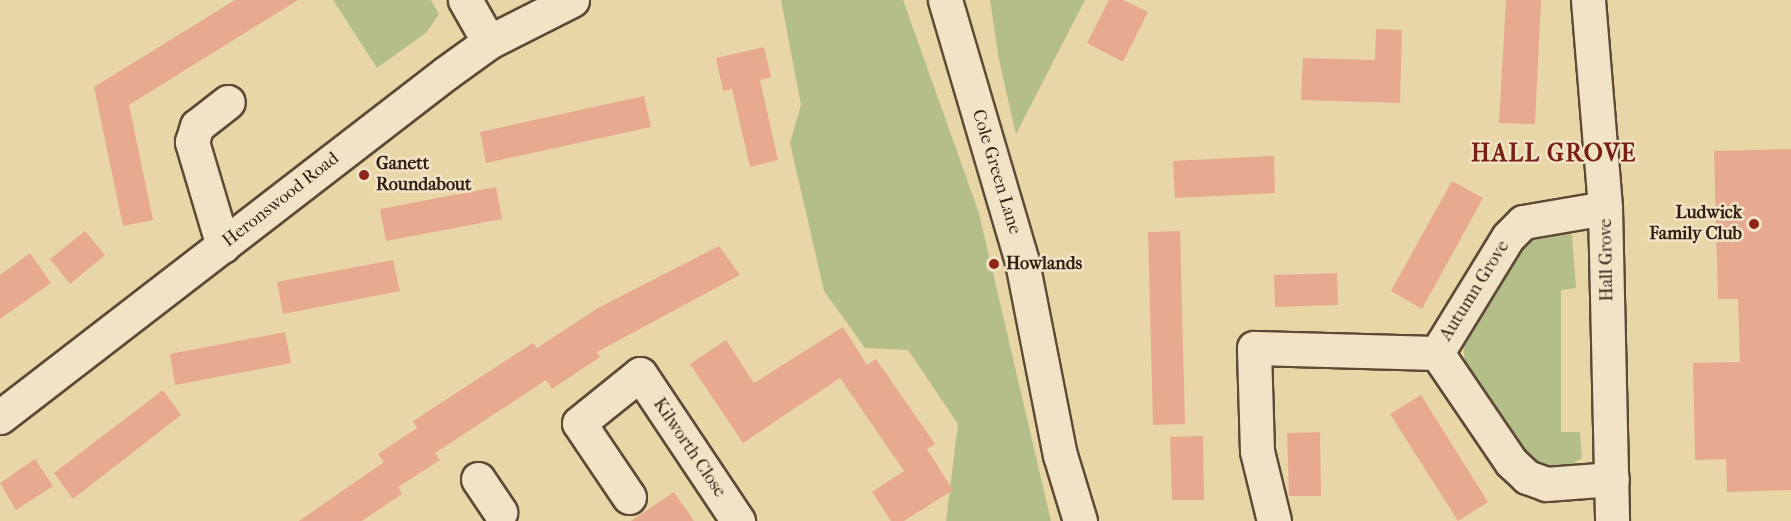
<!DOCTYPE html>
<html>
<head>
<meta charset="utf-8">
<style>
	body { margin:0 }
	#map { position:relative; width:1791px; height:521px; overflow:hidden; background:#e9d6a7; font-family:"IM FELL French Canon",serif }
	div>[style] { position:absolute }
	.green>* { inset:0; background:#b4be89 }
	.building>* { inset:0; background:#e7aa90 }
	.roads { filter:drop-shadow(2px 0 #5f4a36) drop-shadow(-2px 0 #5f4a36) drop-shadow(0 2px #5f4a36) drop-shadow(0 -2px #5f4a36) }
	.minor>* { height:33px; margin:-16.5px; padding:0 16.5px; transform-origin:16.5px; border-radius:16.5px; background:#f1e4c6 }
	.dots>* { width:16px; height:16px; translate:-50% -50%; box-sizing:border-box; border:3px solid #f1e4c6; border-radius:50% }
	span { translate:-50% -50%; white-space:nowrap; text-align:center; line-height:1.15; -webkit-text-stroke:5px #f1e4c6; paint-order:stroke }
	.poi-label { font-size:18px; color:#311c11; font-weight:700 }
	.left { translate:0 -50%; text-align:left }
	.right { translate:-100% -50%; text-align:right }
	.street-label { font-size:18px; color:#311c11 }
	.district-label { font-size:24px; color:#7a1f14; font-weight:700; letter-spacing:1.5px }
</style>
</head>
<body>
<div id="map">
	<div class="green">
		<i style="clip-path:polygon(333px 0,431px 0,439px 14px,427px 32px,377px 68px)"></i>
		<i style="clip-path:polygon(781px 0,903px 0,979px 213px,1051px 521px,946px 521px,958px 424px,908px 350px,865px 348px,824px 291px,790px 143px,801px 105px)"></i>
		<i style="clip-path:polygon(990px 0,1085px 0,1016px 134px,999px 60px)"></i>
		<i style="clip-path:polygon(1556px 227px,1572px 235px,1576px 288px,1561px 290px,1561px 432px,1580px 432px,1582px 458px,1561px 470px,1535px 467px,1466px 372px,1463px 345px,1464px 335px,1523px 239px)"></i>
	</div>
	<div class="building">
		<i style="clip-path:polygon(235px 0,298px 0,129px 105px,153px 220px,123px 226px,94px 87px)"></i>
		<i style="clip-path:polygon(1109px 0,1123px 0,1148px 12px,1123px 62px,1087px 43px)"></i>
		<i style="clip-path:polygon(1506px 0,1541px 0,1535px 124px,1499px 123px)"></i>
		<i style="clip-path:polygon(1376px 29px,1402px 30px,1400px 103px,1301px 100px,1303px 58px,1375px 60px)"></i>
		<i style="clip-path:polygon(764px 47px,771px 77px,760px 80px,778px 160px,750px 167px,732px 89px,723px 91px,716px 58px)"></i>
		<i style="clip-path:polygon(644px 96px,651px 127px,486px 163px,480px 132px)"></i>
		<i style="clip-path:polygon(1791px 149px,1791px 490px,1727px 492px,1726px 459px,1695px 460px,1693px 363px,1740px 362px,1738px 299px,1718px 299px,1714px 151px)"></i>
		<i style="clip-path:polygon(1274px 156px,1275px 193px,1175px 198px,1173px 161px)"></i>
		<i style="clip-path:polygon(1452px 181px,1483px 198px,1422px 309px,1391px 291px)"></i>
		<i style="clip-path:polygon(496px 187px,502px 219px,386px 241px,380px 209px)"></i>
		<i style="clip-path:polygon(85px 231px,105px 255px,70px 284px,50px 259px)"></i>
		<i style="clip-path:polygon(1180px 231px,1185px 424px,1153px 425px,1148px 232px)"></i>
		<i style="clip-path:polygon(719px 246px,740px 275px,597px 352px,600px 357px,552px 389px,546px 380px,435px 453px,440px 460px,398px 487px,402px 494px,362px 521px,299px 521px,384px 462px,378px 454px,417px 428px,413px 421px,533px 343px,537px 348px,598px 308px)"></i>
		<i style="clip-path:polygon(30px 253px,51px 283px,0 319px,0 275px)"></i>
		<i style="clip-path:polygon(393px 260px,400px 291px,283px 314px,277px 282px)"></i>
		<i style="clip-path:polygon(1337px 273px,1338px 305px,1275px 307px,1274px 275px)"></i>
		<i style="clip-path:polygon(843px 327px,867px 365px,876px 359px,935px 444px,927px 449px,953px 490px,904px 521px,891px 521px,872px 492px,904px 471px,840px 378px,743px 443px,690px 364px,726px 340px,754px 383px)"></i>
		<i style="clip-path:polygon(285px 332px,291px 363px,175px 385px,170px 354px)"></i>
		<i style="clip-path:polygon(163px 390px,181px 415px,73px 499px,54px 473px)"></i>
		<i style="clip-path:polygon(1421px 395px,1488px 502px,1458px 521px,1390px 414px)"></i>
		<i style="clip-path:polygon(1320px 432px,1321px 496px,1289px 496px,1287px 433px)"></i>
		<i style="clip-path:polygon(1203px 436px,1204px 500px,1172px 500px,1170px 437px)"></i>
		<i style="clip-path:polygon(35px 459px,53px 486px,16px 510px,0 483px)"></i>
		<i style="clip-path:polygon(674px 492px,694px 521px,631px 521px)"></i>
	</div>
	<div class="roads">
		<div class="minor">
			<i style="left:465px;top:0;width:48px;rotate:60.3deg"></i>
			<i style="left:945px;top:0;width:273px;rotate:73.6deg"></i>
			<i style="left:1022px;top:262px;width:197px;rotate:78.9deg"></i>
			<i style="left:1060px;top:455px;width:69px;rotate:73.1deg"></i>
			<i style="left:1588px;top:0;width:209px;rotate:85.3deg"></i>
			<i style="left:1605px;top:208px;width:313px;rotate:88.7deg"></i>
			<i style="left:1605px;top:208px;width:83px;rotate:170.3deg"></i>
			<i style="left:1523px;top:222px;width:21px;rotate:135deg"></i>
			<i style="left:1508px;top:237px;width:136px;rotate:121.5deg"></i>
			<i style="left:1437px;top:353px;width:132px;rotate:55.8deg"></i>
			<i style="left:1511px;top:462px;width:22px;rotate:43deg"></i>
			<i style="left:1527px;top:477px;width:20px;rotate:20deg"></i>
			<i style="left:1546px;top:484px;width:66px;rotate:-4.3deg"></i>
			<i style="left:223px;top:246px;width:109px;rotate:-106.6deg"></i>
			<i style="left:192px;top:142px;width:17px;rotate:-73deg"></i>
			<i style="left:197px;top:126px;width:39px;rotate:-38deg"></i>
			<i style="left:0;top:417px;width:563px;rotate:-37.64deg"></i>
			<i style="left:446px;top:73px;width:53px;rotate:-35.8deg"></i>
			<i style="left:489px;top:42px;width:93px;rotate:-26.8deg"></i>
			<i style="left:478px;top:479px;width:40px;rotate:56deg"></i>
			<i style="left:629px;top:497px;width:89px;rotate:-124deg"></i>
			<i style="left:579px;top:423px;width:78px;rotate:-38.8deg"></i>
			<i style="left:640px;top:374px;width:177px;rotate:56.3deg"></i>
			<i style="left:1274px;top:521px;width:72px;rotate:-103.7deg"></i>
			<i style="left:1257px;top:451px;width:103px;rotate:-91.7deg"></i>
			<i style="left:1254px;top:348px;width:183px;rotate:1.6deg"></i>
		</div>
	</div>
	<div class="dots">
		<i style="left:364px;top:175px;background:#8f2418"></i>
		<i style="left:1754px;top:224px;background:#8f2418"></i>
		<i style="left:994px;top:264px;background:#8f2418"></i>
	</div>
	<div class="poi-label">
		<span class="left" style="left:376px;top:175px">Ganett<br>Roundabout</span>
		<span class="right" style="left:1742px;top:224px">Ludwick<br>Family Club</span>
		<span class="left" style="left:1006px;top:264px">Howlands</span>
	</div>
	<div class="street-label">
		<span style="left:996px;top:172px;rotate:73deg">Cole Green Lane</span>
		<span style="left:281px;top:200px;rotate:-38deg">Heronswood Road</span>
		<span style="left:1607px;top:260px;rotate:-91deg">Hall Grove</span>
		<span style="left:1475px;top:291px;rotate:-58deg">Autumn Grove</span>
		<span style="left:689px;top:448px;rotate:56deg">Kilworth Close</span>
	</div>
	<div class="district-label">
		<span style="left:1554px;top:154px">HALL GROVE</span>
	</div>
</div>
</body>
</html>
